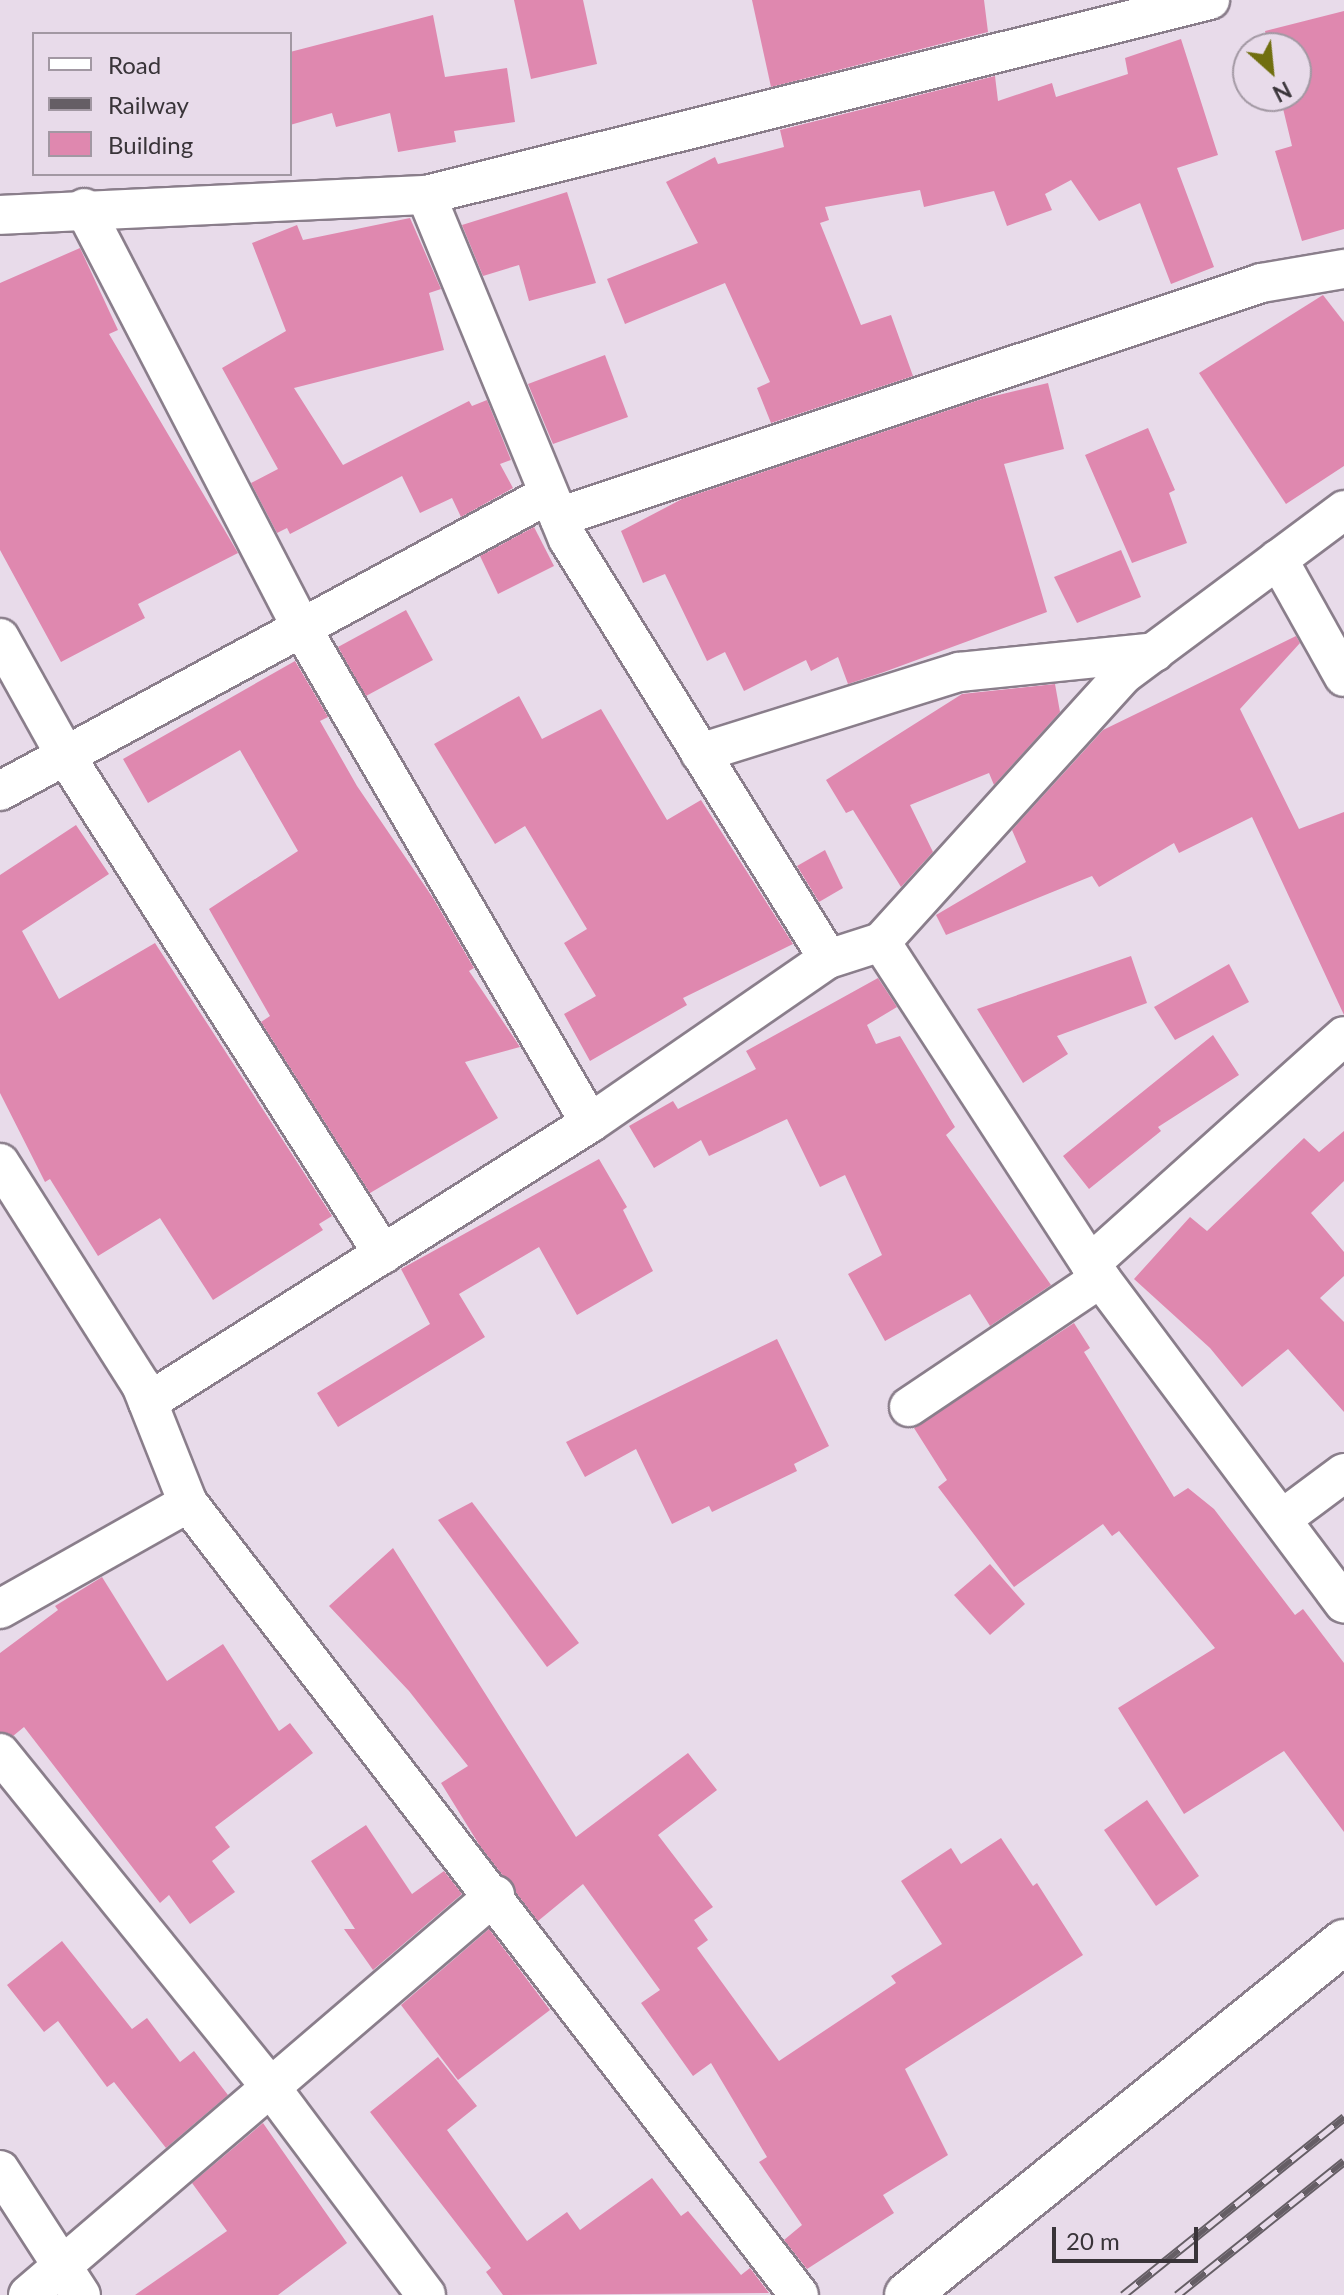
<!DOCTYPE html>
<html>
<head>
<meta charset="utf-8">
<style>
	body { margin:0 }
	#map { position:relative; width:1344px; height:2295px; overflow:hidden; background:#e8dbea; font-family:Lato,sans-serif }
	div>[style] { position:absolute }
	.building>* { inset:0; background:#df88af }
	.roads { filter:drop-shadow(2px 0 #8a7e8b) drop-shadow(-2px 0 #8a7e8b) drop-shadow(0 2px #8a7e8b) drop-shadow(0 -2px #8a7e8b) }
	.street>* { height:38px; margin:-19px; padding:0 19px; transform-origin:19px; border-radius:19px; background:#fff }
	.secondary>* { height:44px; margin:-22px; padding:0 22px; transform-origin:22px; border-radius:22px; background:#fff }
	.rail>* { height:9px; margin-top:-4.5px; transform-origin:0; background:repeating-linear-gradient(90deg,#e8dbea 0 18px,#655e65 0 36px); box-sizing:border-box; border-block:2px solid #655e65 }
	span { translate:-50% -50%; white-space:nowrap; text-align:center; line-height:1.15; -webkit-text-stroke:8px #e8dbea; paint-order:stroke }
	.legend { position:absolute; left:32px; top:32px; width:260px; height:144px; box-sizing:border-box; background:#e8dbea; border:2px solid #a298a3; margin:0; padding:10px 14px; list-style:none; font-size:24px; color:#393439 }
	.legend li { display:flex; align-items:center; gap:16px; height:40px }
	.legend b { width:40px; border:2px solid #a298a3 }
	.north { position:absolute; left:1232px; top:32px; width:80px; height:80px; box-sizing:border-box; background:#e8dbea; border:2px solid #a298a3; border-radius:50%; rotate:153deg; font-size:22px; font-weight:700; line-height:32px; text-align:center; color:#393439 }
	.north::after { content:''; display:block; margin:auto; width:28px; height:36px; background:#706e0f; clip-path:polygon(50% 0,100% 100%,50% 72%,0 100%) }
	.scale { position:absolute; left:1052px; top:2227px; width:146px; height:36px; box-sizing:border-box; border:4px solid #393439; border-top:0; padding-left:10px; font-size:24px; line-height:28px; white-space:nowrap; color:#393439; -webkit-text-stroke:6px #e8dbea; paint-order:stroke }
</style>
</head>
<body>
<div id="map">
	<div class="building">
		<i style="clip-path:polygon(514px 0,583px 0,597px 64px,531px 79px)"></i>
		<i style="clip-path:polygon(752px 0,984px 0,988px 32px,771px 87px)"></i>
		<i style="clip-path:polygon(1344px 11px,1344px 229px,1302px 241px,1275px 151px,1292px 146px,1280px 96px,1296px 96px,1296px 48px,1269px 48px,1265px 31px)"></i>
		<i style="clip-path:polygon(433px 15px,445px 77px,507px 68px,515px 122px,454px 131px,456px 142px,398px 152px,390px 113px,336px 127px,332px 113px,290px 125px,290px 52px)"></i>
		<i style="clip-path:polygon(1181px 39px,1218px 155px,1177px 168px,1214px 267px,1171px 284px,1140px 203px,1099px 221px,1071px 180px,1045px 194px,1052px 210px,1007px 226px,994px 191px,924px 207px,920px 190px,825px 207px,829px 220px,820px 223px,861px 325px,891px 315px,913px 376px,771px 423px,757px 388px,770px 382px,725px 283px,625px 324px,607px 279px,698px 243px,666px 182px,715px 157px,718px 164px,784px 147px,780px 130px,995px 76px,998px 101px,1052px 83px,1056px 97px,1128px 74px,1125px 58px)"></i>
		<i style="clip-path:polygon(567px 192px,596px 283px,529px 301px,519px 265px,483px 276px,462px 225px)"></i>
		<i style="clip-path:polygon(410px 218px,441px 289px,429px 293px,444px 350px,294px 388px,343px 465px,469px 401px,472px 406px,487px 400px,511px 460px,500px 464px,513px 488px,461px 517px,452px 498px,420px 513px,402px 476px,290px 534px,287px 528px,277px 533px,251px 483px,278px 469px,222px 368px,286px 331px,252px 243px,297px 225px,303px 240px)"></i>
		<i style="clip-path:polygon(80px 248px,118px 330px,109px 334px,238px 553px,138px 604px,145px 618px,61px 662px,0 550px,0 283px)"></i>
		<i style="clip-path:polygon(1323px 295px,1344px 322px,1344px 466px,1286px 504px,1199px 373px)"></i>
		<i style="clip-path:polygon(605px 355px,628px 417px,553px 444px,528px 384px)"></i>
		<i style="clip-path:polygon(1048px 383px,1064px 449px,1004px 464px,1047px 612px,884px 672px,848px 684px,838px 657px,811px 671px,806px 660px,744px 691px,725px 652px,707px 661px,665px 574px,643px 583px,621px 531px,682px 499px,982px 399px)"></i>
		<i style="clip-path:polygon(1148px 428px,1175px 490px,1169px 493px,1187px 543px,1132px 563px,1085px 455px)"></i>
		<i style="clip-path:polygon(534px 527px,554px 566px,498px 594px,480px 556px)"></i>
		<i style="clip-path:polygon(1121px 550px,1141px 597px,1077px 623px,1054px 577px)"></i>
		<i style="clip-path:polygon(406px 610px,433px 660px,366px 696px,338px 647px)"></i>
		<i style="clip-path:polygon(1296px 636px,1300px 643px,1240px 709px,1299px 829px,1344px 812px,1344px 1015px,1252px 817px,1179px 853px,1174px 843px,1099px 887px,1092px 876px,946px 935px,936px 915px,1026px 862px,1012px 830px,1103px 730px)"></i>
		<i style="clip-path:polygon(295px 661px,328px 717px,320px 721px,357px 786px,433px 898px,474px 968px,469px 971px,520px 1047px,465px 1062px,498px 1118px,370px 1193px,261px 1022px,270px 1016px,209px 909px,298px 851px,240px 750px,148px 803px,123px 759px)"></i>
		<i style="clip-path:polygon(1055px 684px,1060px 712px,994px 785px,989px 773px,910px 805px,933px 852px,901px 887px,853px 810px,846px 813px,826px 780px,962px 694px)"></i>
		<i style="clip-path:polygon(519px 696px,542px 739px,601px 709px,667px 820px,701px 800px,793px 944px,683px 998px,687px 1005px,590px 1061px,564px 1014px,596px 996px,564px 943px,587px 929px,525px 826px,495px 844px,434px 744px)"></i>
		<i style="clip-path:polygon(76px 825px,109px 874px,22px 931px,59px 999px,155px 943px,332px 1216px,319px 1224px,323px 1230px,213px 1300px,160px 1218px,98px 1256px,50px 1179px,45px 1182px,0 1093px,0 875px)"></i>
		<i style="clip-path:polygon(825px 850px,843px 888px,819px 902px,797px 866px)"></i>
		<i style="clip-path:polygon(1131px 956px,1147px 1003px,1057px 1036px,1068px 1054px,1023px 1083px,977px 1009px)"></i>
		<i style="clip-path:polygon(1229px 964px,1249px 1002px,1175px 1040px,1154px 1007px)"></i>
		<i style="clip-path:polygon(878px 978px,897px 1007px,867px 1025px,876px 1044px,900px 1036px,955px 1127px,946px 1135px,1051px 1285px,990px 1326px,970px 1294px,885px 1341px,848px 1274px,882px 1255px,845px 1175px,820px 1187px,787px 1119px,709px 1156px,701px 1140px,654px 1168px,629px 1126px,673px 1101px,678px 1109px,756px 1069px,746px 1051px)"></i>
		<i style="clip-path:polygon(1213px 1035px,1239px 1075px,1158px 1127px,1161px 1131px,1089px 1189px,1063px 1156px)"></i>
		<i style="clip-path:polygon(1344px 1131px,1344px 1181px,1311px 1213px,1344px 1252px,1344px 1276px,1320px 1298px,1344px 1322px,1344px 1412px,1288px 1349px,1242px 1387px,1210px 1348px,1134px 1279px,1190px 1217px,1207px 1231px,1304px 1138px,1319px 1152px)"></i>
		<i style="clip-path:polygon(599px 1159px,627px 1207px,623px 1210px,653px 1271px,577px 1315px,539px 1247px,459px 1294px,485px 1337px,338px 1427px,317px 1393px,430px 1324px,401px 1269px)"></i>
		<i style="clip-path:polygon(1074px 1323px,1090px 1348px,1084px 1352px,1174px 1497px,1188px 1488px,1214px 1509px,1295px 1615px,1303px 1609px,1344px 1663px,1344px 1832px,1284px 1751px,1184px 1814px,1118px 1708px,1215px 1648px,1119px 1531px,1112px 1536px,1103px 1524px,1014px 1587px,938px 1487px,947px 1480px,914px 1428px)"></i>
		<i style="clip-path:polygon(777px 1339px,829px 1446px,794px 1464px,797px 1471px,712px 1512px,709px 1506px,672px 1524px,636px 1449px,585px 1477px,566px 1442px)"></i>
		<i style="clip-path:polygon(472px 1502px,579px 1643px,547px 1667px,438px 1520px)"></i>
		<i style="clip-path:polygon(393px 1548px,576px 1837px,688px 1753px,717px 1790px,658px 1835px,713px 1907px,694px 1920px,708px 1940px,697px 1948px,779px 2061px,896px 1983px,891px 1976px,942px 1944px,901px 1881px,951px 1848px,961px 1864px,1001px 1838px,1033px 1886px,1037px 1883px,1083px 1955px,905px 2069px,948px 2155px,883px 2195px,894px 2213px,807px 2269px,784px 2240px,802px 2225px,759px 2162px,767px 2157px,711px 2063px,693px 2076px,641px 2003px,660px 1990px,583px 1884px,538px 1921px,480px 1846px,441px 1783px,468px 1766px,409px 1691px,329px 1606px)"></i>
		<i style="clip-path:polygon(990px 1564px,1025px 1604px,990px 1635px,954px 1595px)"></i>
		<i style="clip-path:polygon(102px 1577px,167px 1681px,223px 1644px,279px 1731px,290px 1723px,313px 1753px,215px 1827px,230px 1847px,212px 1861px,235px 1892px,190px 1924px,169px 1895px,160px 1903px,24px 1727px,13px 1736px,0 1732px,0 1653px,58px 1610px,55px 1606px)"></i>
		<i style="clip-path:polygon(1147px 1800px,1199px 1876px,1156px 1906px,1104px 1830px)"></i>
		<i style="clip-path:polygon(366px 1825px,412px 1894px,444px 1871px,462px 1894px,373px 1970px,344px 1929px,355px 1929px,311px 1861px)"></i>
		<i style="clip-path:polygon(489px 1929px,550px 2010px,458px 2080px,401px 2005px)"></i>
		<i style="clip-path:polygon(62px 1941px,132px 2029px,147px 2018px,180px 2062px,194px 2051px,228px 2095px,166px 2148px,114px 2082px,107px 2087px,58px 2021px,44px 2032px,7px 1985px)"></i>
		<i style="clip-path:polygon(438px 2057px,477px 2106px,447px 2130px,527px 2241px,567px 2212px,580px 2230px,652px 2178px,681px 2216px,688px 2211px,741px 2275px,750px 2268px,769px 2293px,503px 2295px,486px 2272px,491px 2268px,370px 2112px)"></i>
		<i style="clip-path:polygon(263px 2123px,347px 2243px,278px 2295px,135px 2295px,227px 2231px,192px 2183px)"></i>
	</div>
	<div class="roads">
		<div class="street">
			<i style="left:426px;top:195px;width:372px;rotate:67.6deg"></i>
			<i style="left:568px;top:539px;width:494px;rotate:58.2deg"></i>
			<i style="left:828px;top:959px;width:56px;rotate:-17.8deg"></i>
			<i style="left:881px;top:942px;width:384px;rotate:57deg"></i>
			<i style="left:1090px;top:1264px;width:424px;rotate:53.2deg"></i>
			<i style="left:84px;top:208px;width:472px;rotate:62.6deg"></i>
			<i style="left:301px;top:627px;width:574px;rotate:59.77deg"></i>
			<i style="left:590px;top:1123px;width:289px;rotate:-34.6deg"></i>
			<i style="left:0;top:215px;width:426px;rotate:-2.7deg"></i>
			<i style="left:426px;top:195px;width:808px;rotate:-13.97deg"></i>
			<i style="left:559px;top:517px;width:740px;rotate:-18.43deg"></i>
			<i style="left:1261px;top:283px;width:84px;rotate:-9.6deg"></i>
			<i style="left:1278px;top:559px;width:135px;rotate:60.8deg"></i>
			<i style="left:0;top:638px;width:134px;rotate:60.9deg"></i>
			<i style="left:65px;top:755px;width:592px;rotate:57.49deg"></i>
			<i style="left:700px;top:753px;width:271px;rotate:-17.4deg"></i>
			<i style="left:959px;top:672px;width:197px;rotate:-5.8deg"></i>
			<i style="left:0;top:791px;width:624px;rotate:-28.41deg"></i>
			<i style="left:881px;top:942px;width:360px;rotate:-47.8deg"></i>
			<i style="left:1123px;top:675px;width:276px;rotate:-36.7deg"></i>
			<i style="left:0;top:1163px;width:263px;rotate:57.6deg"></i>
			<i style="left:141px;top:1385px;width:127px;rotate:68.3deg"></i>
			<i style="left:188px;top:1503px;width:1000px;rotate:52.35deg"></i>
			<i style="left:1090px;top:1264px;width:341px;rotate:-41.9deg"></i>
			<i style="left:148px;top:1402px;width:523px;rotate:-32.26deg"></i>
			<i style="left:909px;top:1407px;width:231px;rotate:-33.9deg"></i>
			<i style="left:1282px;top:1519px;width:77px;rotate:-36.6deg"></i>
			<i style="left:0;top:1609px;width:216px;rotate:-29.4deg"></i>
			<i style="left:0;top:1753px;width:432px;rotate:51deg"></i>
			<i style="left:272px;top:2089px;width:257px;rotate:53.2deg"></i>
			<i style="left:0;top:2170px;width:149px;rotate:57.1deg"></i>
			<i style="left:28px;top:2295px;width:615px;rotate:-40.58deg"></i>
		</div>
		<div class="secondary">
			<i style="left:907px;top:2295px;width:562px;rotate:-38.93deg"></i>
		</div>
	</div>
	<div class="rail">
		<i style="left:1123px;top:2295px;width:284px;rotate:-38.8deg"></i>
		<i style="left:1177px;top:2295px;width:214px;rotate:-38.7deg"></i>
	</div>
	<ul class="legend">
	<li><b style="height:10px;background:#fff"></b>Road</li>
	<li><b style="height:10px;background:#655e65"></b>Railway</li>
	<li><b style="height:22px;background:#df88af"></b>Building</li>
	</ul>
	<div class="north">N</div>
	<div class="scale">20 m</div>
</div>
</body>
</html>
